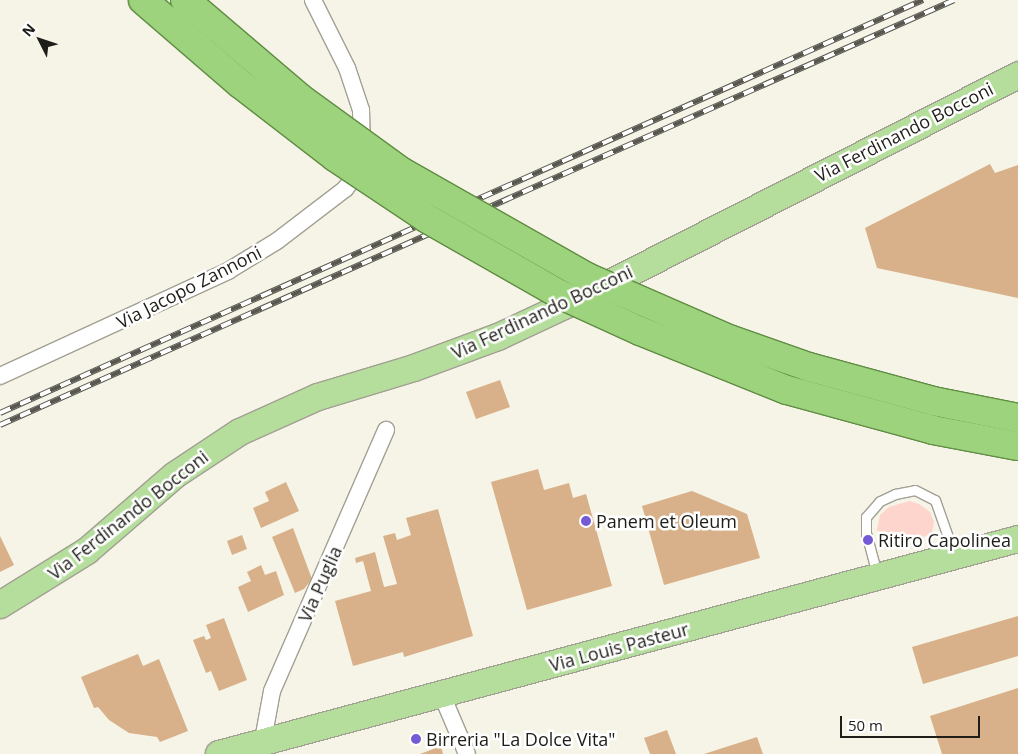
<!DOCTYPE html>
<html>
<head>
<meta charset="utf-8">
<style>
	body { margin:0 }
	#map { position:relative; width:1018px; height:754px; overflow:hidden; background:#f6f4e6; font-family:"Open Sans",sans-serif }
	div>[style] { position:absolute }
	.green>* { inset:0; background:#fed5cd }
	.building>* { inset:0; background:#d8b18a }
	.roads { filter:drop-shadow(1px 0 #a2a093) drop-shadow(-1px 0 #a2a093) drop-shadow(0 1px #a2a093) drop-shadow(0 -1px #a2a093) }
	.service>* { height:9px; margin:-4.5px; padding:0 4.5px; transform-origin:4.5px; border-radius:4.5px; background:#fff }
	.minor>* { height:16px; margin:-8px; padding:0 8px; transform-origin:8px; border-radius:8px; background:#fff }
	.primary>* { height:26px; margin:-13px; padding:0 13px; transform-origin:13px; border-radius:13px; background:#b5de9d }
	.rail>* { height:5.5px; margin-top:-2.75px; transform-origin:0; background:repeating-linear-gradient(90deg,#fff 0 11px,#585750 0 22px); box-sizing:border-box; border-block:1px solid #585750 }
	.bridges { filter:drop-shadow(1px 0 #608c44) drop-shadow(-1px 0 #608c44) drop-shadow(0 1px #608c44) drop-shadow(0 -1px #608c44) }
	.trunk-bridge>* { height:28px; margin:-14px; padding:0 14px; transform-origin:14px; border-radius:14px; background:#9cd37c }
	.dots>* { width:14px; height:14px; translate:-50% -50%; box-sizing:border-box; border:2px solid #fff; border-radius:50% }
	span { translate:-50% -50%; white-space:nowrap; text-align:center; line-height:1.15; -webkit-text-stroke:5px #fff; paint-order:stroke }
	.street-label { font-size:18px; color:#1e1d18 }
	.poi-label { font-size:18px; color:#1e1d18 }
	.left { translate:0 -50%; text-align:left }
	.north { position:absolute; left:15px; top:15px; width:50px; height:50px; -webkit-text-stroke:4px #fff; paint-order:stroke; rotate:311deg; font-size:14px; font-weight:700; line-height:20px; text-align:center; color:#1e1d18 }
	.north::after { content:''; display:block; margin:auto; width:18px; height:22px; background:#1e1d18; clip-path:polygon(50% 0,100% 100%,50% 72%,0 100%) }
	.scale { position:absolute; left:840px; top:716px; width:140px; height:22px; box-sizing:border-box; border:2px solid #1e1d18; border-top:0; padding-left:6px; font-size:15px; line-height:18px; white-space:nowrap; color:#1e1d18; -webkit-text-stroke:4px #fff; paint-order:stroke }
</style>
</head>
<body>
<div id="map">
	<div class="green">
		<i style="clip-path:polygon(909px 501px,919px 504px,930px 512px,934px 522px,932px 534px,885px 550px,877px 530px,880px 515px,889px 507px)"></i>
	</div>
	<div class="building">
		<i style="clip-path:polygon(990px 164px,995px 173px,1018px 165px,1018px 298px,877px 268px,865px 228px)"></i>
		<i style="clip-path:polygon(500px 380px,510px 407px,476px 419px,466px 392px)"></i>
		<i style="clip-path:polygon(538px 469px,544px 490px,569px 483px,573px 498px,586px 494px,612px 586px,527px 610px,491px 482px)"></i>
		<i style="clip-path:polygon(286px 482px,299px 511px,261px 528px,253px 508px,269px 501px,265px 492px)"></i>
		<i style="clip-path:polygon(692px 491px,747px 514px,760px 558px,664px 585px,642px 506px)"></i>
		<i style="clip-path:polygon(438px 509px,473px 636px,404px 657px,403px 652px,353px 666px,335px 601px,371px 591px,363px 561px,356px 563px,355px 558px,375px 552px,384px 587px,397px 584px,383px 536px,395px 533px,397px 540px,411px 535px,406px 518px)"></i>
		<i style="clip-path:polygon(293px 528px,312px 579px,304px 589px,295px 593px,272px 537px)"></i>
		<i style="clip-path:polygon(242px 535px,247px 549px,232px 555px,227px 541px)"></i>
		<i style="clip-path:polygon(0 536px,14px 565px,0 572px)"></i>
		<i style="clip-path:polygon(261px 565px,265px 575px,276px 571px,284px 595px,248px 612px,238px 587px,251px 581px,247px 572px)"></i>
		<i style="clip-path:polygon(1018px 616px,1018px 656px,923px 684px,912px 647px)"></i>
		<i style="clip-path:polygon(224px 618px,247px 680px,219px 691px,211px 671px,206px 673px,193px 640px,204px 636px,206px 640px,211px 638px,206px 625px)"></i>
		<i style="clip-path:polygon(138px 654px,143px 666px,159px 659px,188px 731px,160px 742px,157px 737px,129px 733px,109px 720px,98px 707px,94px 708px,81px 677px)"></i>
		<i style="clip-path:polygon(1018px 688px,1018px 754px,942px 754px,930px 716px)"></i>
		<i style="clip-path:polygon(667px 730px,676px 754px,650px 754px,644px 738px)"></i>
		<i style="clip-path:polygon(757px 737px,763px 754px,704px 754px)"></i>
		<i style="clip-path:polygon(441px 746px,443px 754px,420px 754px)"></i>
	</div>
	<div class="roads">
		<div class="service">
			<i style="left:877px;top:574px;width:42px;rotate:-105deg"></i>
			<i style="left:866px;top:533px;width:16px;rotate:-90deg"></i>
			<i style="left:866px;top:517px;width:21px;rotate:-49deg"></i>
			<i style="left:880px;top:501px;width:17px;rotate:-25deg"></i>
			<i style="left:895px;top:494px;width:20px;rotate:-11deg"></i>
			<i style="left:915px;top:490px;width:22px;rotate:27deg"></i>
			<i style="left:935px;top:500px;width:57px;rotate:70.6deg"></i>
		</div>
		<div class="minor">
			<i style="left:0;top:376px;width:251px;rotate:-24.7deg"></i>
			<i style="left:228px;top:271px;width:57px;rotate:-31.5deg"></i>
			<i style="left:277px;top:241px;width:86px;rotate:-37.4deg"></i>
			<i style="left:345px;top:189px;width:16px;rotate:-52deg"></i>
			<i style="left:355px;top:176px;width:21px;rotate:-71deg"></i>
			<i style="left:362px;top:156px;width:46px;rotate:-91.2deg"></i>
			<i style="left:361px;top:110px;width:44px;rotate:-108.4deg"></i>
			<i style="left:347px;top:68px;width:76px;rotate:-116.6deg"></i>
			<i style="left:441px;top:693px;width:66px;rotate:66.9deg"></i>
			<i style="left:263px;top:740px;width:50px;rotate:-79.6deg"></i>
			<i style="left:272px;top:691px;width:285px;rotate:-66.4deg"></i>
		</div>
		<div class="primary">
			<i style="left:0;top:605px;width:102px;rotate:-31.8deg"></i>
			<i style="left:87px;top:551px;width:116px;rotate:-40.8deg"></i>
			<i style="left:175px;top:475px;width:78px;rotate:-33.5deg"></i>
			<i style="left:240px;top:432px;width:85px;rotate:-24.2deg"></i>
			<i style="left:318px;top:397px;width:100px;rotate:-16.8deg"></i>
			<i style="left:414px;top:368px;width:90px;rotate:-20.3deg"></i>
			<i style="left:498px;top:337px;width:89px;rotate:-25.1deg"></i>
			<i style="left:579px;top:299px;width:493px;rotate:-27deg"></i>
			<i style="left:219px;top:754px;width:827px;rotate:-15.06deg"></i>
		</div>
	</div>
	<div class="rail">
		<i style="left:0;top:413px;width:1011px;rotate:-24.11deg"></i>
		<i style="left:0;top:425px;width:1044px;rotate:-24.01deg"></i>
	</div>
	<div class="bridges">
		<div class="trunk-bridge">
			<i style="left:143px;top:0;width:127px;rotate:40.8deg"></i>
			<i style="left:239px;top:83px;width:121px;rotate:37.6deg"></i>
			<i style="left:335px;top:157px;width:110px;rotate:33.8deg"></i>
			<i style="left:426px;top:218px;width:153px;rotate:29.7deg"></i>
			<i style="left:559px;top:294px;width:89px;rotate:24.6deg"></i>
			<i style="left:640px;top:331px;width:158px;rotate:21.9deg"></i>
			<i style="left:787px;top:390px;width:151px;rotate:15.3deg"></i>
			<i style="left:933px;top:430px;width:86px;rotate:10.7deg"></i>
			<i style="left:185px;top:0;width:151px;rotate:40.4deg"></i>
			<i style="left:300px;top:98px;width:126px;rotate:36deg"></i>
			<i style="left:402px;top:172px;width:213px;rotate:29.6deg"></i>
			<i style="left:587px;top:277px;width:155px;rotate:23.6deg"></i>
			<i style="left:729px;top:339px;width:85px;rotate:19.3deg"></i>
			<i style="left:809px;top:367px;width:129px;rotate:15.3deg"></i>
			<i style="left:933px;top:401px;width:87px;rotate:11.3deg"></i>
		</div>
	</div>
	<div class="dots">
		<i style="left:586px;top:521px;background:#745bd5"></i>
		<i style="left:868px;top:540px;background:#745bd5"></i>
		<i style="left:416px;top:739px;background:#745bd5"></i>
	</div>
	<div class="street-label">
		<span style="left:904px;top:132px;rotate:-27deg">Via Ferdinando Bocconi</span>
		<span style="left:189px;top:287px;rotate:-27deg">Via Jacopo Zannoni</span>
		<span style="left:542px;top:312px;rotate:-25deg">Via Ferdinando Bocconi</span>
		<span style="left:128px;top:515px;rotate:-38deg">Via Ferdinando Bocconi</span>
		<span style="left:320px;top:584px;rotate:-66deg">Via Puglia</span>
		<span style="left:619px;top:647px;rotate:-15deg">Via Louis Pasteur</span>
	</div>
	<div class="poi-label">
		<span class="left" style="left:596px;top:521px">Panem et Oleum</span>
		<span class="left" style="left:878px;top:540px">Ritiro Capolinea</span>
		<span class="left" style="left:426px;top:739px">Birreria "La Dolce Vita"</span>
	</div>
	<div class="north">N</div>
	<div class="scale">50 m</div>
</div>
</body>
</html>
